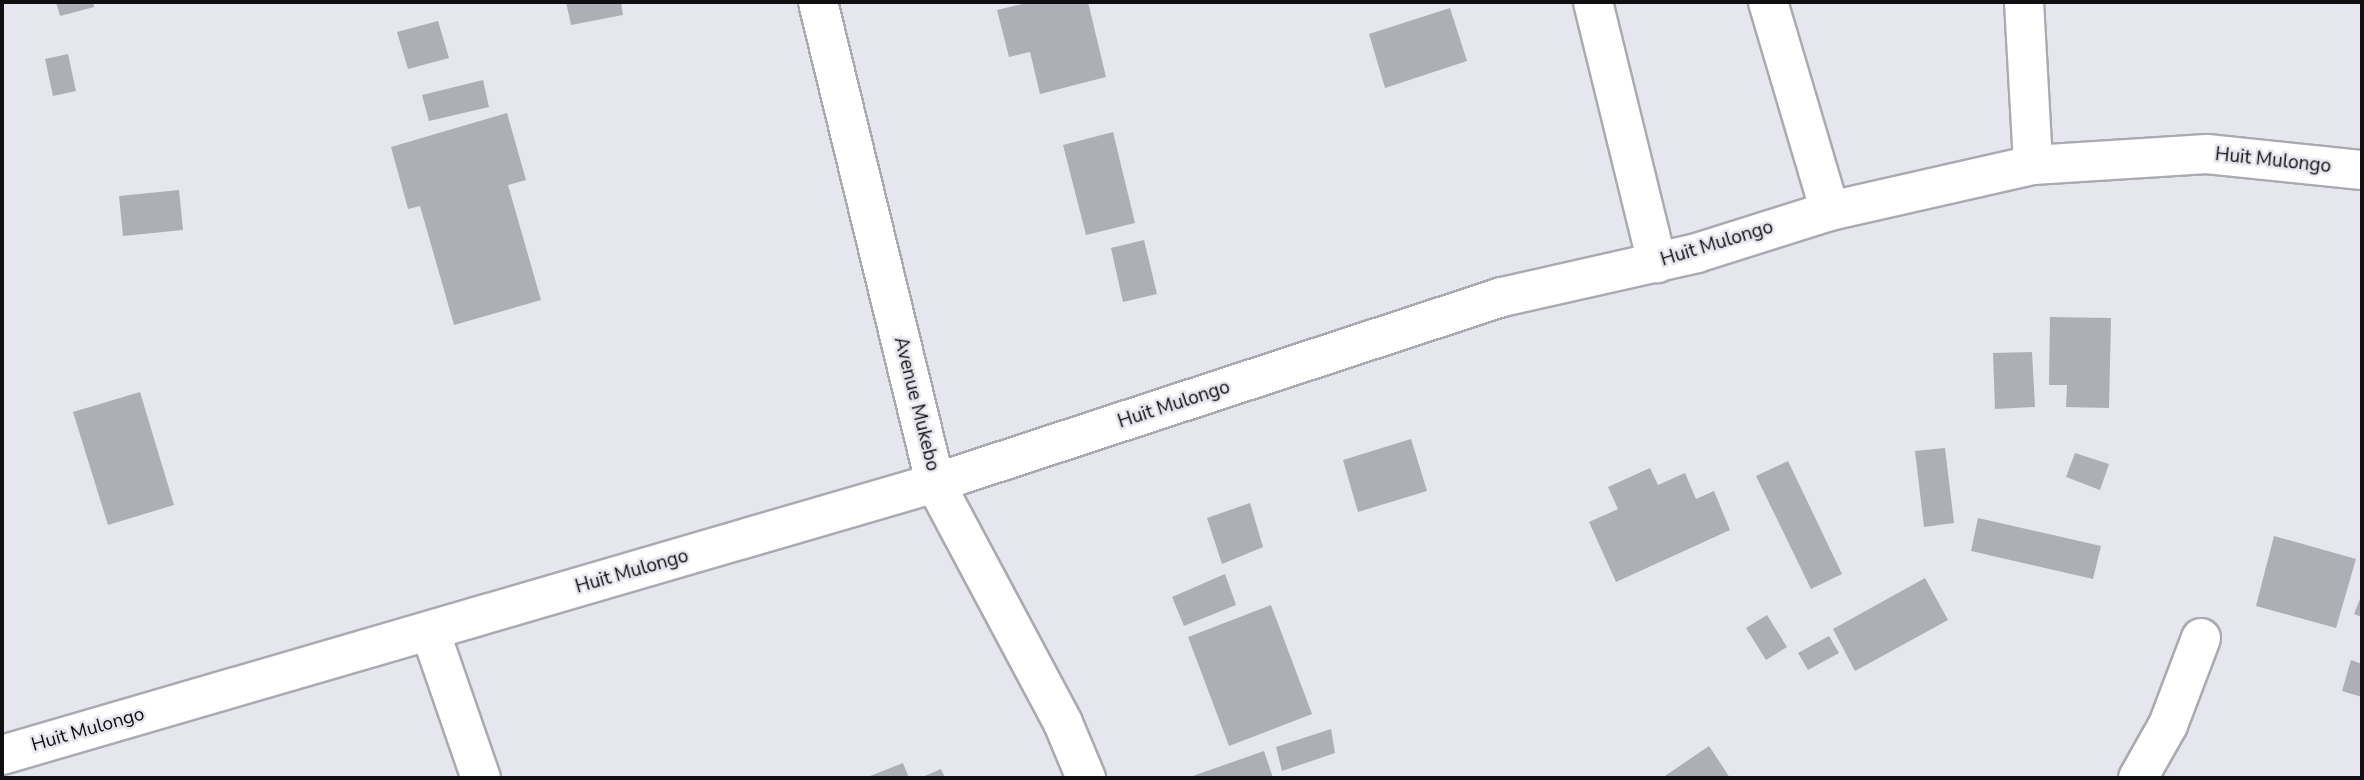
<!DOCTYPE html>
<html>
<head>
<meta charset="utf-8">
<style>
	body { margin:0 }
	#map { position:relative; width:2364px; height:780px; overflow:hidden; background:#e6e6ee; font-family:"Nunito Sans",sans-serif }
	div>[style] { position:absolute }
	.building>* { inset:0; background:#aeafb6 }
	.roads { filter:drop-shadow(2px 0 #aaaab1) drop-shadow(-2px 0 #aaaab1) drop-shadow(0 2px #aaaab1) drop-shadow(0 -2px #aaaab1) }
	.minor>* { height:38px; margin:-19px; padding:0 19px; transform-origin:19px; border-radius:19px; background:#fff }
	span { translate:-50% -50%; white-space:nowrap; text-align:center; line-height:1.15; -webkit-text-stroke:5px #e6e6ee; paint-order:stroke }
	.street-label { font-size:19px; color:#0f0f11 }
	.frame { position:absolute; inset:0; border:4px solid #0f0f11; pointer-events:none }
</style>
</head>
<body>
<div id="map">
	<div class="building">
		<i style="clip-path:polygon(56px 2px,93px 2px,94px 7px,60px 16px)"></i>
		<i style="clip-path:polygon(566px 2px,621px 2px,623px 15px,571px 25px)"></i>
		<i style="clip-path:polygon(1031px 2px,1088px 2px,1106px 77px,1040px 94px,1030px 52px,1009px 57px,997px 10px)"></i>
		<i style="clip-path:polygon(1450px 8px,1467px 61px,1385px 88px,1369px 34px)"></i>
		<i style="clip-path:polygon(438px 21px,449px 58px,408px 69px,397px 32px)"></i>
		<i style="clip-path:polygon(68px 54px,76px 91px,53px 96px,45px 59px)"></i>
		<i style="clip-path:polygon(483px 80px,489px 107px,429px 121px,422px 95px)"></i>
		<i style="clip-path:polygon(507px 113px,526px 180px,508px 185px,541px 300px,454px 325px,420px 206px,408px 209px,391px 147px)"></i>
		<i style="clip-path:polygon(1113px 132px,1135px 223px,1086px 235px,1063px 145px)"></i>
		<i style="clip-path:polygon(179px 190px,183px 230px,123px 236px,119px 196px)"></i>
		<i style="clip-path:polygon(1144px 240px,1157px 294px,1123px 302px,1111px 248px)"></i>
		<i style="clip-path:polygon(2050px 317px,2111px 318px,2109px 408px,2066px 407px,2067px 385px,2049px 385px)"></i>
		<i style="clip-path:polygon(2032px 352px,2035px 407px,1995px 409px,1993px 353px)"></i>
		<i style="clip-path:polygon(140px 392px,174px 505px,108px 525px,73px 412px)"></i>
		<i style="clip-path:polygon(1411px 439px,1427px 491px,1358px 512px,1343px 460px)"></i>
		<i style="clip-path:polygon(1945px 448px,1954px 523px,1924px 527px,1915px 451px)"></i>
		<i style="clip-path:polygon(2075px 453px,2109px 464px,2100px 490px,2066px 477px)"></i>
		<i style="clip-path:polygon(1788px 461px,1842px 574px,1811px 589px,1756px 476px)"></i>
		<i style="clip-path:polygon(1650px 468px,1658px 485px,1685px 473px,1696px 499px,1714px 491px,1730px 530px,1616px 582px,1589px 522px,1618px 509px,1608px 487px)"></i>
		<i style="clip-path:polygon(1250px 503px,1263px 547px,1222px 564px,1207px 518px)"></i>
		<i style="clip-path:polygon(1978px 518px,2101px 546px,2093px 579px,1971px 551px)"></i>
		<i style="clip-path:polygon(2274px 536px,2356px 559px,2336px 628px,2256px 606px)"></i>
		<i style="clip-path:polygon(1225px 574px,1236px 605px,1184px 626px,1172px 597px)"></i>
		<i style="clip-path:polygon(1925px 578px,1948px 620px,1855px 671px,1833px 629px)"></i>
		<i style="clip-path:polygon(2362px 594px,2362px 617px,2354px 614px)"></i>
		<i style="clip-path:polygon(1271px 605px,1312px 714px,1229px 746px,1188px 637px)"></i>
		<i style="clip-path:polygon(1767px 615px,1787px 647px,1766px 660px,1746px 628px)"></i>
		<i style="clip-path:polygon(1829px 636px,1839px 653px,1808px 670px,1798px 653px)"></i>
		<i style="clip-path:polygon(2351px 660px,2362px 664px,2362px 697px,2342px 691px)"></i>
		<i style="clip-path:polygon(1331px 729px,1335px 753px,1282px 771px,1276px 747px)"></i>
		<i style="clip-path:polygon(1709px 746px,1730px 778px,1662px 778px)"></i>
		<i style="clip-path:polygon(1264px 751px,1273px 778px,1187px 778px)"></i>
		<i style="clip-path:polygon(903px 763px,909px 778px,865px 778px)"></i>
		<i style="clip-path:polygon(941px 769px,945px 778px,920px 778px)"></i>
	</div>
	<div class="roads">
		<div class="minor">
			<i style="left:818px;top:2px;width:495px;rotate:76.3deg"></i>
			<i style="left:935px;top:483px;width:272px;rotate:61.9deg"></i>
			<i style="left:1063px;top:723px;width:60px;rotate:67.3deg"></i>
			<i style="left:1593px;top:2px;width:269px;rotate:76.2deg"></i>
			<i style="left:1768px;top:2px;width:218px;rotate:73.5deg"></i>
			<i style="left:2024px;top:2px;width:163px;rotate:86.8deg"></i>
			<i style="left:430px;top:631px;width:156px;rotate:70.9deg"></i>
			<i style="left:2px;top:755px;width:972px;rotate:-16.25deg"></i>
			<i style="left:935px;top:483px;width:597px;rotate:-18.16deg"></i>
			<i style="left:1502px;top:297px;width:200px;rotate:-12.7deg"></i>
			<i style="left:1697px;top:253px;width:139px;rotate:-17.5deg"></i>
			<i style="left:1830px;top:211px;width:208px;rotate:-12.8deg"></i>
			<i style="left:2033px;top:165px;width:174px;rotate:-3.6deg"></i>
			<i style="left:2207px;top:154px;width:156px;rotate:5.9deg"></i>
			<i style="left:2138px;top:778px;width:61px;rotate:-60.5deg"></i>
			<i style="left:2168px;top:725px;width:93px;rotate:-69.2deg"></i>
		</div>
	</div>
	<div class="street-label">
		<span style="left:2273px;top:161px;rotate:6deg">Huit Mulongo</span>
		<span style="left:1717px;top:244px;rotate:-17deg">Huit Mulongo</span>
		<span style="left:916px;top:404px;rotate:76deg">Avenue Mukebo</span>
		<span style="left:1174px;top:405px;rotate:-18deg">Huit Mulongo</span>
		<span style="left:632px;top:572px;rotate:-16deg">Huit Mulongo</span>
		<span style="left:88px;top:730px;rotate:-16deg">Huit Mulongo</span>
	</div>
	<div class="frame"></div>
</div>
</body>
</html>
